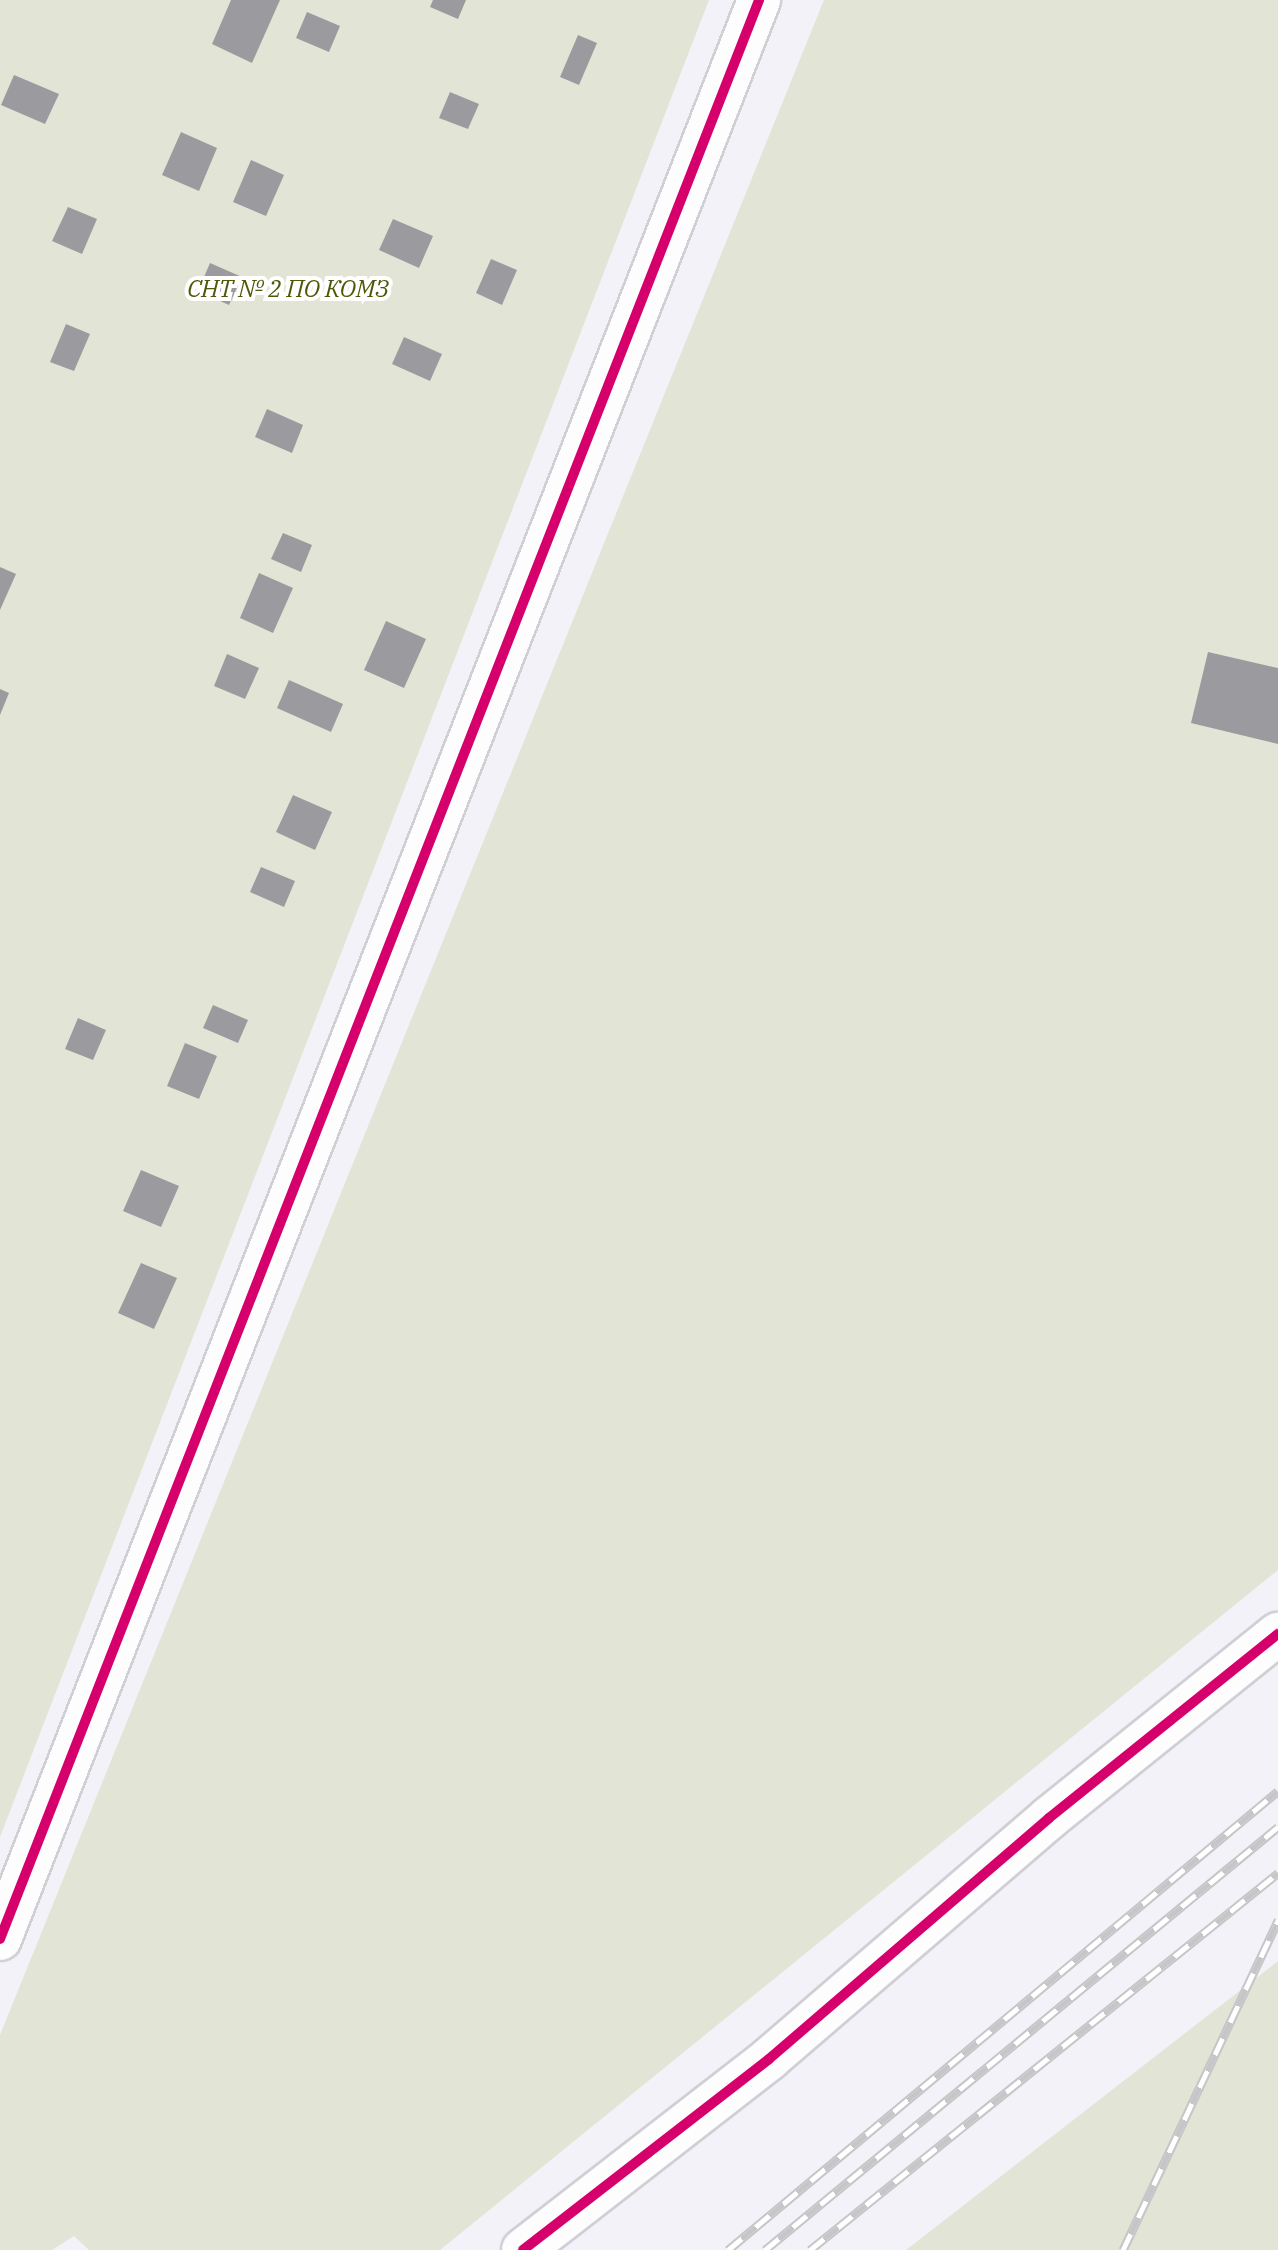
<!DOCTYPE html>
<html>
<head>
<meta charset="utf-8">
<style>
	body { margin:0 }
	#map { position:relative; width:1278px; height:2250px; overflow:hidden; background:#f3f2f9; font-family:"IBM Plex Serif",serif }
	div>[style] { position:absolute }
	.green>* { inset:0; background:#e2e5d5 }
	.building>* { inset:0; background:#9b9b9f }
	.roads { filter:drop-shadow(2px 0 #d0cfd5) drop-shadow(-2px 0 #d0cfd5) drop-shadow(0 2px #d0cfd5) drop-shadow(0 -2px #d0cfd5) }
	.minor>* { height:42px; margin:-21px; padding:0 21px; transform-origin:21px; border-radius:21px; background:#fdfdfe }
	.rail>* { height:9px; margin-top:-4.5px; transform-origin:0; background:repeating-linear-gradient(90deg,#fff 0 18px,#c6c6c8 0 36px); box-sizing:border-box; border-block:2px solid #c6c6c8 }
	.cycleway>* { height:10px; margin:-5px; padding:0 5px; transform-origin:5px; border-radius:5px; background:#d6006c }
	span { translate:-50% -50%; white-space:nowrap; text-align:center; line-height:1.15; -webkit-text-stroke:8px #fff; paint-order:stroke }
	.park-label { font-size:24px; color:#515708; font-style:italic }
</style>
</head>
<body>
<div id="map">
	<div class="green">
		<i style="clip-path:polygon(0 0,709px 0,0 1837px)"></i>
		<i style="clip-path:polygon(824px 0,1278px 0,1278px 1570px,440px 2250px,89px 2250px,74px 2236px,52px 2250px,0 2250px,0 2035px)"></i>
		<i style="clip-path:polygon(1278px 1961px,1278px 2250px,906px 2250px)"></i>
	</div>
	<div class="building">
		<i style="clip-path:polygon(231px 0,280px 0,252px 63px,212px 44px)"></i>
		<i style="clip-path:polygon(433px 0,466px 0,458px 19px,430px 7px)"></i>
		<i style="clip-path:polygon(307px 12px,340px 26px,329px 52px,296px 38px)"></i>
		<i style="clip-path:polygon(578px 35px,597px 43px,579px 85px,560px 77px)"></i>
		<i style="clip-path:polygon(14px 75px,59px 94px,45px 124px,1px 105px)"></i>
		<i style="clip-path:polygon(450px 92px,479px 104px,468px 129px,439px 118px)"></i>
		<i style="clip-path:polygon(181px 132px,217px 148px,199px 191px,162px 175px)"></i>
		<i style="clip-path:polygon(251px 160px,284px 175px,266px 216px,233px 202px)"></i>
		<i style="clip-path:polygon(68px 207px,97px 219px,82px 254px,52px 241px)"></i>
		<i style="clip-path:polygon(393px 219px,433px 236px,419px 268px,379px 250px)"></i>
		<i style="clip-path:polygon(491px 259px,517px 270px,502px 305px,476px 293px)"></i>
		<i style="clip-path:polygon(210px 263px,242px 277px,229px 305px,198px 291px)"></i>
		<i style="clip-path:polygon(66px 324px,90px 334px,74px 371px,50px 362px)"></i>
		<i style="clip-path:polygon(404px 337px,442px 354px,430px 381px,392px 364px)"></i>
		<i style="clip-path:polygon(267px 409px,303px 425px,292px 453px,255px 437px)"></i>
		<i style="clip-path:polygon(283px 533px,312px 545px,301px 572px,271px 559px)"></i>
		<i style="clip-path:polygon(0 567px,16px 574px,0 610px)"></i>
		<i style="clip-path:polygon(259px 573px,293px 588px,273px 633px,240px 618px)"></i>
		<i style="clip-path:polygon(386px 621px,426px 639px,404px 688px,364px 670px)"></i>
		<i style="clip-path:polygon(1208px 652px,1278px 668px,1278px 744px,1191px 723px)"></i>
		<i style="clip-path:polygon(227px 654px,259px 668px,245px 699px,214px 686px)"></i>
		<i style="clip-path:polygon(289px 680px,343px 704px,331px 732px,277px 708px)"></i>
		<i style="clip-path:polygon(0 689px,9px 693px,0 715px)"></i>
		<i style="clip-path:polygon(293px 795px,332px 812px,315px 850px,276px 832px)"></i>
		<i style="clip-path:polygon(261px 867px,295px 881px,284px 907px,250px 892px)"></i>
		<i style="clip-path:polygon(213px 1005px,248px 1020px,238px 1043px,203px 1028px)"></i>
		<i style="clip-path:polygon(78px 1018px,106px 1030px,93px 1060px,65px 1049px)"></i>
		<i style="clip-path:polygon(185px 1043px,217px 1056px,199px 1099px,167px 1086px)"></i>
		<i style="clip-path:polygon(141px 1170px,179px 1186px,161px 1227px,123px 1211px)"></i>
		<i style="clip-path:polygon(141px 1263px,177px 1278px,154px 1329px,118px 1313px)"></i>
	</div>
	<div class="roads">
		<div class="minor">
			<i style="left:0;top:1939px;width:2082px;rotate:-68.62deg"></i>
			<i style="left:523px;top:2250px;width:311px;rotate:-37.8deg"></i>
			<i style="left:769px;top:2059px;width:369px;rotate:-40.7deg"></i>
			<i style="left:1049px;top:1818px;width:294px;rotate:-38.8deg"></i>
		</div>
	</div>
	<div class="rail">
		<i style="left:728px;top:2250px;width:716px;rotate:-39.85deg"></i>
		<i style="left:765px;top:2250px;width:665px;rotate:-39.51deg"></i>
		<i style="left:810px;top:2250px;width:601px;rotate:-38.85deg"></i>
		<i style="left:1123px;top:2250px;width:365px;rotate:-64.8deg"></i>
	</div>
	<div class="cycleway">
		<i style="left:0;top:1939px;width:2082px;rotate:-68.62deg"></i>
		<i style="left:523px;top:2250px;width:311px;rotate:-37.8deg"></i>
		<i style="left:769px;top:2059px;width:369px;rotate:-40.7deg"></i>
		<i style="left:1049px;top:1818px;width:294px;rotate:-38.8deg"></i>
	</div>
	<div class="park-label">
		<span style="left:288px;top:289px">СНТ № 2 ПО КОМЗ</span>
	</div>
</div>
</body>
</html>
